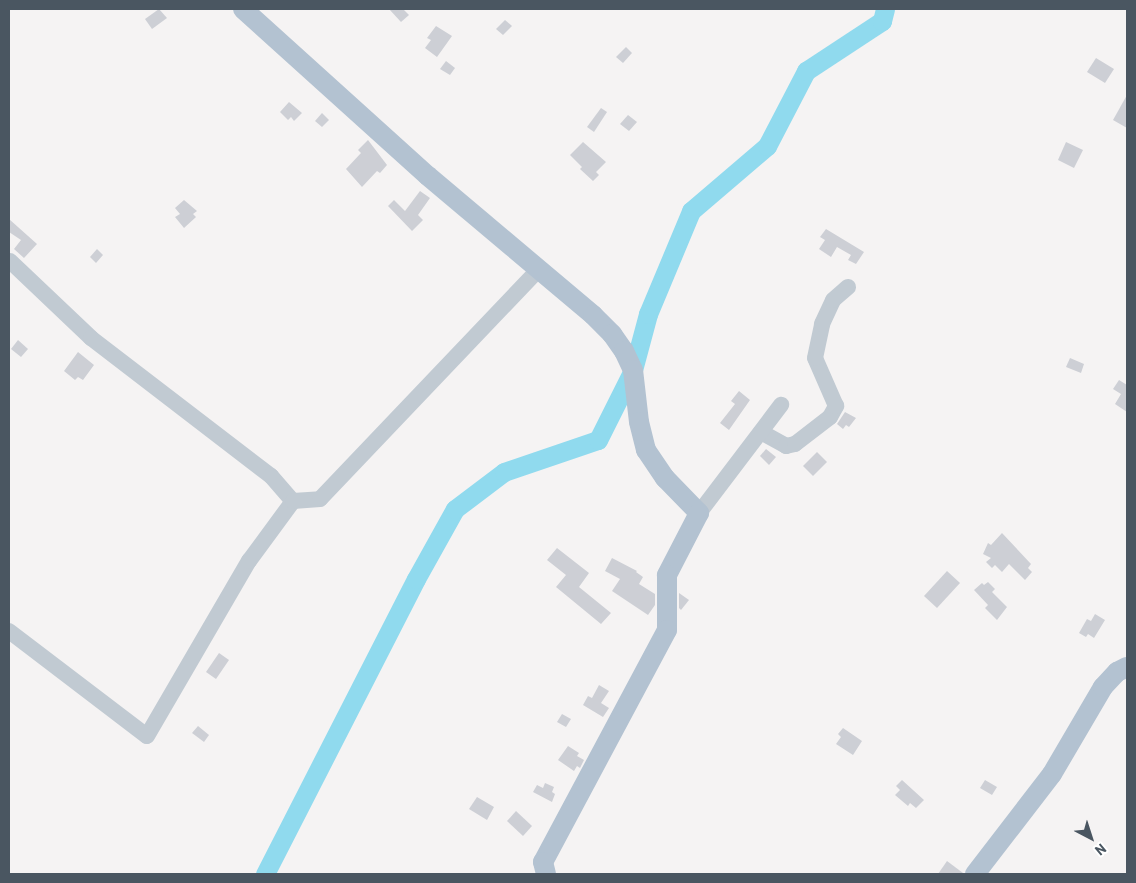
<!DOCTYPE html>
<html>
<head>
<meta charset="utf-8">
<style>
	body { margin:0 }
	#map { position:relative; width:1136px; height:883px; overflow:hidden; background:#f5f3f3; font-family:Barlow,sans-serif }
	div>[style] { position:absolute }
	.river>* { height:19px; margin:-9.5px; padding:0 9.5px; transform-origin:9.5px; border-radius:9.5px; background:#90daee }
	.building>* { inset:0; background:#cdcfd5 }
	.minor>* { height:16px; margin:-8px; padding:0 8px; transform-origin:8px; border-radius:8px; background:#c1cad2 }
	.major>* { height:20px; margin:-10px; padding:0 10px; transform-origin:10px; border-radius:10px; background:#b3c2d1 }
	span { translate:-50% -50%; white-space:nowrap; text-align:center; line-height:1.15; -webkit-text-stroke:4px #fff; paint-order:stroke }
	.frame { position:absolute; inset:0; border:10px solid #4a5661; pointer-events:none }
	.north { position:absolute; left:1066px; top:813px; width:50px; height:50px; -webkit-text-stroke:4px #fff; paint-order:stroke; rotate:140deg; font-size:14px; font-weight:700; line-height:20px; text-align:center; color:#4a5661 }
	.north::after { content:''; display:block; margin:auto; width:18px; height:22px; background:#4a5661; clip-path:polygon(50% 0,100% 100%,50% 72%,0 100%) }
</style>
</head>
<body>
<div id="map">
	<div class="river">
		<i style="left:265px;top:874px;width:331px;rotate:-62.9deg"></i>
		<i style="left:416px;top:579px;width:80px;rotate:-60.9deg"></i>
		<i style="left:455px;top:509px;width:61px;rotate:-37.1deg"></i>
		<i style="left:504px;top:472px;width:99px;rotate:-18.8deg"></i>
		<i style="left:598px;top:440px;width:78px;rotate:-63.4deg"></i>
		<i style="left:633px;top:370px;width:58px;rotate:-75deg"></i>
		<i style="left:648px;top:314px;width:112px;rotate:-67.3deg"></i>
		<i style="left:691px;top:211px;width:100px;rotate:-40.5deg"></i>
		<i style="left:767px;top:146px;width:85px;rotate:-62.5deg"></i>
		<i style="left:806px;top:71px;width:91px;rotate:-33.3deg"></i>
		<i style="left:882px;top:21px;width:12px;rotate:-76deg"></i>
	</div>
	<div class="building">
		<i style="clip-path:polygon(159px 9px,167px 18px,152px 29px,145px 19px)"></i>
		<i style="clip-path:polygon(389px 9px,403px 9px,409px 15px,401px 22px)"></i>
		<i style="clip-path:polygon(505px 20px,512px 26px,503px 35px,496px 29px)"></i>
		<i style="clip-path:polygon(436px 26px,452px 36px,437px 57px,425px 48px,431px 40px,427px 38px)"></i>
		<i style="clip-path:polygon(626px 47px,632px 53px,623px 63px,616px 57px)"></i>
		<i style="clip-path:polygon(1096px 58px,1114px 69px,1105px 83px,1087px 72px)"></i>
		<i style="clip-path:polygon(446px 61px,455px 68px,450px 75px,440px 69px)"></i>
		<i style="clip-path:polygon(1127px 95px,1127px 128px,1113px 120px)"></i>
		<i style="clip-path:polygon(289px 102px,302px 113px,294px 121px,291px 117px,288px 120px,280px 112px)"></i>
		<i style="clip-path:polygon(601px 108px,607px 112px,594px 132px,587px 127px)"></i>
		<i style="clip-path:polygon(322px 113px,329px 120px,322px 127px,315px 121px)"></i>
		<i style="clip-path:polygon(628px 115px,637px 122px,629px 131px,620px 124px)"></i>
		<i style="clip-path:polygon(368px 140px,387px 165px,380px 173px,377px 171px,362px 187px,346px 169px,361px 153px,358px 150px)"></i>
		<i style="clip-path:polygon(583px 142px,606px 162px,596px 172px,599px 175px,593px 181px,580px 169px,582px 167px,570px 155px)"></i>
		<i style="clip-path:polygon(1066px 142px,1083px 150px,1074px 168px,1058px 160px)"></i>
		<i style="clip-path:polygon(420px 191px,430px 198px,418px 215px,423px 220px,412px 231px,388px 206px,394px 200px,405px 211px)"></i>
		<i style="clip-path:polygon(184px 200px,197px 211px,193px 214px,196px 217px,184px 228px,175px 217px,180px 214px,175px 208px)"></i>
		<i style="clip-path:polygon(9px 219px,37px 244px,24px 258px,14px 249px,21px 240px,9px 232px)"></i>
		<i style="clip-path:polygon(826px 229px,864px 252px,856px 264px,848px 260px,851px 255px,837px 247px,831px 257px,819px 249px,825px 240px,820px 237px)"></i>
		<i style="clip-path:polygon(97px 249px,103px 255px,96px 263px,90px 257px)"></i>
		<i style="clip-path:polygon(18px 340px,28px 349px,21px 357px,11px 349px)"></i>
		<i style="clip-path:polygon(78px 352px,94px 365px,83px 380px,78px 377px,75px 380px,64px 371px)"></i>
		<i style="clip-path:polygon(1070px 358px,1084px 364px,1081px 373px,1066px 367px)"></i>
		<i style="clip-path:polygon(1119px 380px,1127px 385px,1127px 412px,1115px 404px,1121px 394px,1113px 389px)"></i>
		<i style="clip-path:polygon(739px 391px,750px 400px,729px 430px,720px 423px,735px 404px,731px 401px)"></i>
		<i style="clip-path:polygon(845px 412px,856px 418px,849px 427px,846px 425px,843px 429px,837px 424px)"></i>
		<i style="clip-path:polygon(766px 449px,776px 457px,769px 465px,760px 456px)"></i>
		<i style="clip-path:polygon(817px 452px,827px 462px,813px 476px,803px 466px)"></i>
		<i style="clip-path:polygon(1002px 533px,1031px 564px,1028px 568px,1032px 572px,1025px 580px,1009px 564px,1002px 572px,995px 565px,992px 568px,986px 562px,991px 558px,983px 554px,988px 543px,991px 545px)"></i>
		<i style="clip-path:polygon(557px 548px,589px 573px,579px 587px,611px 613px,601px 624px,556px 587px,566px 575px,547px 560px)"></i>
		<i style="clip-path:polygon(612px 558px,637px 571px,636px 572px,643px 577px,639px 584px,655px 594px,655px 605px,648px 615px,612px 591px,620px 579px,605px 571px)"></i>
		<i style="clip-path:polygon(947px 571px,960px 583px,937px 608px,924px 596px)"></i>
		<i style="clip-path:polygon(988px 582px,995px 589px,992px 592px,1007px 607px,997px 620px,985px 608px,988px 605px,974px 590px,982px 583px,984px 585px)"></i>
		<i style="clip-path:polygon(679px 593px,689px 600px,681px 610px,679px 608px)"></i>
		<i style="clip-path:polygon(1095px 614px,1105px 620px,1094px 638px,1088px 634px,1086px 637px,1079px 633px,1087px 619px,1091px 621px)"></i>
		<i style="clip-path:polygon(219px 653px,229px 660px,216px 679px,206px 672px)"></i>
		<i style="clip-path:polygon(599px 685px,609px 691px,601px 703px,609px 708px,603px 717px,583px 705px,588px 696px,592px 698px)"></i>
		<i style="clip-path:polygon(562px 714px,571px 719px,566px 727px,557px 722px)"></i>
		<i style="clip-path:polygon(198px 726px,209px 735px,204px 742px,192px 733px)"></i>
		<i style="clip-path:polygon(843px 728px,862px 741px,853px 755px,836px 744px,841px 737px,838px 734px)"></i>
		<i style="clip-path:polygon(568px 746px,579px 753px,577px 756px,584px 760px,580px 768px,577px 766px,574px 771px,558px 760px)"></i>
		<i style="clip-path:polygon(902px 780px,924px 800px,916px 808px,910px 803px,908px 806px,895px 795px,900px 790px,896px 786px)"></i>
		<i style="clip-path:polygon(985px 780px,997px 787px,992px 795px,980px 788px)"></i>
		<i style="clip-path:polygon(545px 783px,554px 787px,552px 792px,555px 794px,552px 802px,533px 792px,537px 785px,543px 788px)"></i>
		<i style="clip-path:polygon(477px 797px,494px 807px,487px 820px,469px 809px)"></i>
		<i style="clip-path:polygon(516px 811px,532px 826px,523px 836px,507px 821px)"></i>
		<i style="clip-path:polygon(947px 861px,963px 873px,963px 874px,938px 874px)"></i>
	</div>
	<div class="minor">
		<i style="left:10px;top:261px;width:112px;rotate:43.5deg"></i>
		<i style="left:91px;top:338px;width:227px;rotate:37.5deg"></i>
		<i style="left:271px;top:476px;width:33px;rotate:49deg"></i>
		<i style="left:761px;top:432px;width:29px;rotate:29deg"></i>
		<i style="left:786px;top:446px;width:9px;rotate:-13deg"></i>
		<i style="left:795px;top:444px;width:44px;rotate:-37.6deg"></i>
		<i style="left:830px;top:417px;width:13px;rotate:-61deg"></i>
		<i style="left:836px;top:406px;width:52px;rotate:-113.6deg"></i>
		<i style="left:815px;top:358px;width:35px;rotate:-78deg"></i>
		<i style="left:822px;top:324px;width:26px;rotate:-65deg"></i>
		<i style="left:833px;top:300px;width:20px;rotate:-41deg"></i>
		<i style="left:699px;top:513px;width:136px;rotate:-52.8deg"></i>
		<i style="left:9px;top:631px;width:173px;rotate:37.3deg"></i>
		<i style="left:147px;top:736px;width:203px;rotate:-59.8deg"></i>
		<i style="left:249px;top:561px;width:74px;rotate:-53.7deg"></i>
		<i style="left:293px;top:501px;width:27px;rotate:-4deg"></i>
		<i style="left:320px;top:499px;width:316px;rotate:-46.4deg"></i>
	</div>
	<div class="major">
		<i style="left:243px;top:9px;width:249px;rotate:42.1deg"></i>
		<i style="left:428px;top:176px;width:216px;rotate:40.1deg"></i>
		<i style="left:593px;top:315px;width:27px;rotate:45deg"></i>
		<i style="left:612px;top:334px;width:21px;rotate:55deg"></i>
		<i style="left:624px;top:351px;width:21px;rotate:65deg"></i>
		<i style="left:633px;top:370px;width:52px;rotate:83.4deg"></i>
		<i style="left:639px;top:422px;width:29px;rotate:76deg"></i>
		<i style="left:646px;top:450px;width:34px;rotate:56deg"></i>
		<i style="left:665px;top:478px;width:49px;rotate:45.8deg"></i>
		<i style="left:699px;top:513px;width:70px;rotate:117.3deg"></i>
		<i style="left:667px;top:575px;width:55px;rotate:90deg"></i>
		<i style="left:667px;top:630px;width:263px;rotate:118.1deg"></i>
		<i style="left:543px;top:862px;width:12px;rotate:76deg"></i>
		<i style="left:975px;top:874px;width:126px;rotate:-52.4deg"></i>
		<i style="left:1052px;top:774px;width:101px;rotate:-59.6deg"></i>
		<i style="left:1103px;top:687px;width:21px;rotate:-47deg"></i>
		<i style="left:1117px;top:672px;width:11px;rotate:-27deg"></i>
	</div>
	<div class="frame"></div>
	<div class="north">N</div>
</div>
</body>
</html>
